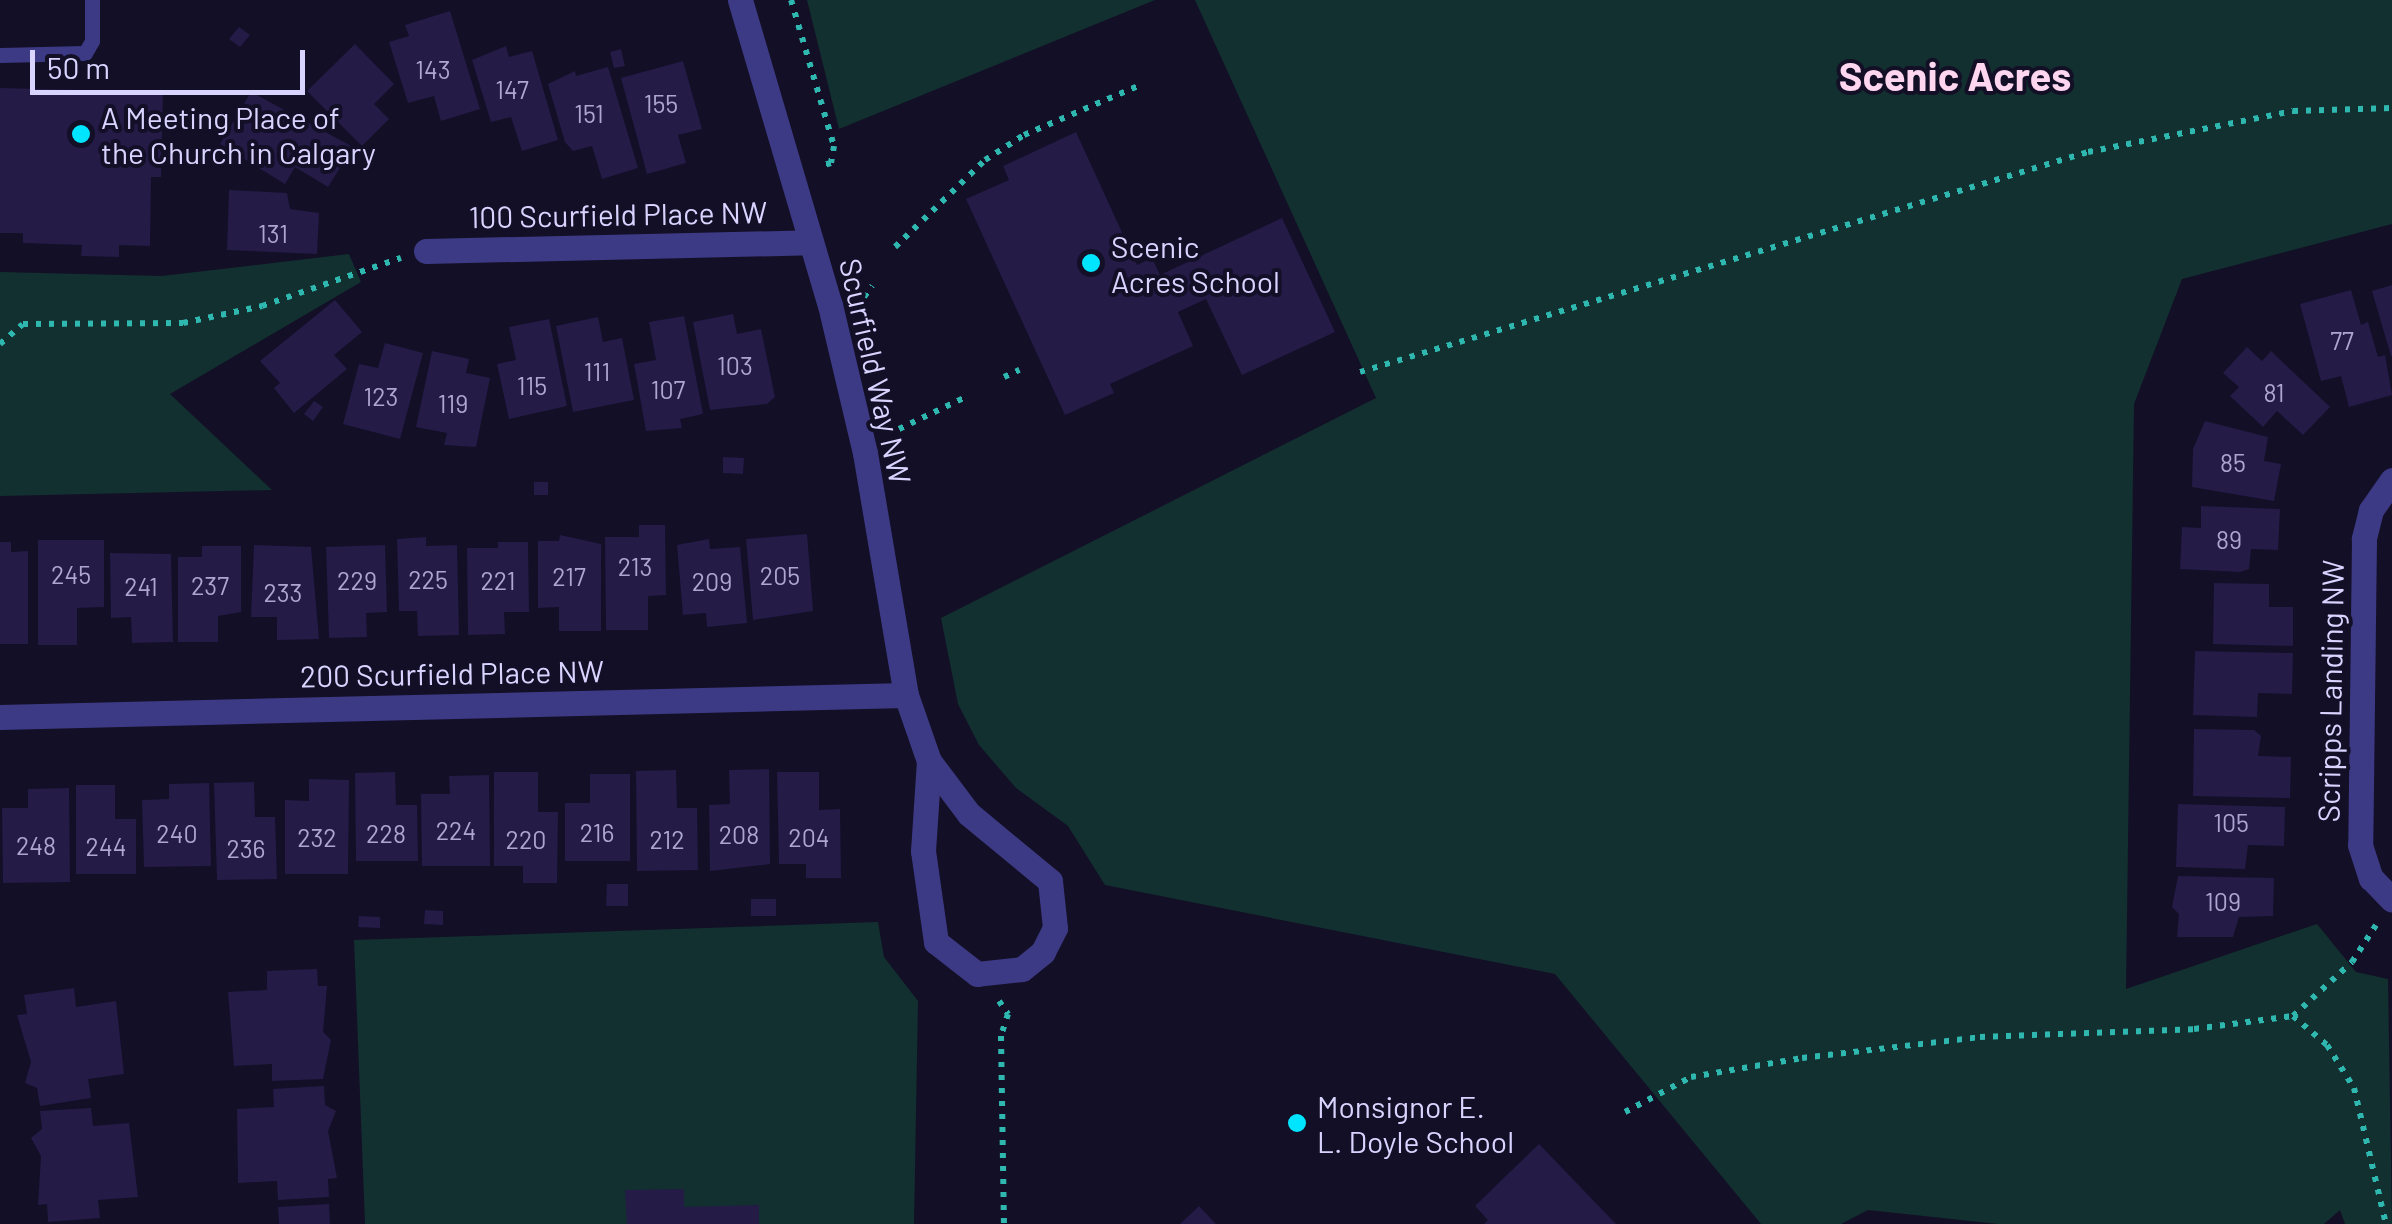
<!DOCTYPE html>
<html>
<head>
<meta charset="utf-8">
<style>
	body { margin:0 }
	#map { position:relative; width:2392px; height:1224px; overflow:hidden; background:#130f26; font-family:Barlow,sans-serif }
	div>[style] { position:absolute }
	.green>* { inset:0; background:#12302f }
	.building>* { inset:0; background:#241b47 }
	.path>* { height:6px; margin-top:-3px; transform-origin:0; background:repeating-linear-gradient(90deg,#2fb8b0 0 5px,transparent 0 13px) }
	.service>* { height:15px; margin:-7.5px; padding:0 7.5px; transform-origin:7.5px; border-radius:7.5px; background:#3d3a85 }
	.minor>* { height:25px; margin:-12.5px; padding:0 12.5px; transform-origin:12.5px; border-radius:12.5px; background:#3d3a85 }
	.dots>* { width:28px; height:28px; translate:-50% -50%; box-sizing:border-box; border:5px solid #130f26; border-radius:50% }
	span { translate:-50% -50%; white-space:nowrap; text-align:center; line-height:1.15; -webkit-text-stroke:8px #130f26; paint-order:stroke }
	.number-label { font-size:25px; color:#aca6d1 }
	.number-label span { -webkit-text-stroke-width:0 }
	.poi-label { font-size:30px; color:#d9d4ff }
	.left { translate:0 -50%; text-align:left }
	.street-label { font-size:30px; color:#d9d4ff }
	.district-label { font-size:40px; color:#ffd6f0; font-weight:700 }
	.scale { position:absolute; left:30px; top:50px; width:275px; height:45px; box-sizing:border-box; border:5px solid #d9d4ff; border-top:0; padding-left:12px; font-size:30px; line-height:35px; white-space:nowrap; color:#d9d4ff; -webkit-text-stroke:8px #130f26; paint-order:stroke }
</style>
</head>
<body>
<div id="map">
	<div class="green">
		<i style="clip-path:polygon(807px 0,1155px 0,839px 129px)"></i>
		<i style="clip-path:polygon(1195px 0,2392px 0,2392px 224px,2182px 279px,2134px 404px,2126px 989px,2317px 924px,2356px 972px,2388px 979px,2392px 1224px,2345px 1224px,2340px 1210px,2324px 1224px,1998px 1224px,1868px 1210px,1841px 1224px,1761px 1224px,1555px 974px,1105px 885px,1068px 826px,1016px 788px,979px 745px,958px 704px,941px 618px,1376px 398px)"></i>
		<i style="clip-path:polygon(349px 254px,361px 282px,170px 394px,272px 490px,0 496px,0 272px,162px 276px)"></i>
		<i style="clip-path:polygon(878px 922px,884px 957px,918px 1001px,914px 1224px,365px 1224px,354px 940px)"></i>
	</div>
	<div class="building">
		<i style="clip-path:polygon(450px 11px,480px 109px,441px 121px,434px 96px,408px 103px,389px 42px,409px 36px,405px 25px)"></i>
		<i style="clip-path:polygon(239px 27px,250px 35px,240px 47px,229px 39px)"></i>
		<i style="clip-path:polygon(355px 44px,394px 84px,374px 104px,389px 119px,362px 146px,307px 91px)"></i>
		<i style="clip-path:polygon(506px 46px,509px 57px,532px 51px,558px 140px,522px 151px,511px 117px,491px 122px,472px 60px)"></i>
		<i style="clip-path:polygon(621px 49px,625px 66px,614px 68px,610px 52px)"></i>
		<i style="clip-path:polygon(683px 61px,702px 129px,678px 135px,686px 163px,647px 174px,621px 78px)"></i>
		<i style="clip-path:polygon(608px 67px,638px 168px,602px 179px,592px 146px,573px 151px,565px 142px,548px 84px,575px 71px,576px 76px)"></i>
		<i style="clip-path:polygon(0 88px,163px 92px,161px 177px,151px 177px,150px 246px,119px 245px,119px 257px,81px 256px,82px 245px,23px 243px,23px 233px,0 233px)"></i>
		<i style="clip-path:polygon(251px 92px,353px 147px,328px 187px,295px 167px,285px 184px,220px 144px)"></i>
		<i style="clip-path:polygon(1076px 132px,1137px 265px,1152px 258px,1160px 275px,1282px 218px,1335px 332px,1242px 375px,1206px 299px,1178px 312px,1193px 346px,1110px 384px,1114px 393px,1065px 415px,966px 199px,1009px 180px,1003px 166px)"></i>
		<i style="clip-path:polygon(229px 190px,287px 193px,290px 209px,319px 213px,317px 254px,227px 250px)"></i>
		<i style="clip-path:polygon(2392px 285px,2392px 356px,2391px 356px,2372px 291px)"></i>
		<i style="clip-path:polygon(2351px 290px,2361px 325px,2368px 322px,2378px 357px,2385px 355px,2392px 395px,2349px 407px,2341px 376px,2321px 381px,2300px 304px)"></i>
		<i style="clip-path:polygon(335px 300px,362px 332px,334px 355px,347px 369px,294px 413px,274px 388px,280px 383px,260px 361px)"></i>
		<i style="clip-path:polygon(733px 314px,737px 334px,761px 329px,775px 397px,767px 404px,710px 410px,693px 322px)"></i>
		<i style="clip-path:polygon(684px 316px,703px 414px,680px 419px,682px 428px,646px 431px,634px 364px,656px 360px,649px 322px)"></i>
		<i style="clip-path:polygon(598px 317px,603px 342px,622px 338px,634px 400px,573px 412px,556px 326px)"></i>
		<i style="clip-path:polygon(549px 319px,567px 406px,509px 419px,497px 364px,516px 360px,509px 327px)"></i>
		<i style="clip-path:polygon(385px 343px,423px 353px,400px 439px,343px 424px,359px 364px,378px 368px)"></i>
		<i style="clip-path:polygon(2247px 347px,2262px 361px,2271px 351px,2330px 407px,2303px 435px,2277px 411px,2263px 427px,2230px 396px,2239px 387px,2223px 373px)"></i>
		<i style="clip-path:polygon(432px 351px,469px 359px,466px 373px,490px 378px,476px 447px,444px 445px,447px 433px,416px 427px)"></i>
		<i style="clip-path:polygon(314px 401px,323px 407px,313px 421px,304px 414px)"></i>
		<i style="clip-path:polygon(2205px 421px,2268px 437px,2264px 461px,2281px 464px,2274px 501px,2192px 487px,2193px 449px)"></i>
		<i style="clip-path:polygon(723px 457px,744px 458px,743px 474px,723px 473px)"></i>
		<i style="clip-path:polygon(534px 482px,548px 482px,548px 495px,534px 495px)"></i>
		<i style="clip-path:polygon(2201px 506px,2280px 509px,2278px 550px,2251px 549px,2249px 569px,2240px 572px,2180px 569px,2182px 527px,2201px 528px)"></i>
		<i style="clip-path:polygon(639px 525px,665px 525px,666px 595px,648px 596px,648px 630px,606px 630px,605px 537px,639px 537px)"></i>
		<i style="clip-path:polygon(807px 534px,813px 611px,753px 620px,746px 539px)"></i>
		<i style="clip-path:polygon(560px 535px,601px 544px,601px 631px,559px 631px,559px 607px,538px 608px,538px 541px,559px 541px)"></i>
		<i style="clip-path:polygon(426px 537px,426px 546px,457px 545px,459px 635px,418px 636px,417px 611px,399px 611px,397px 539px)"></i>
		<i style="clip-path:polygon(709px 539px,710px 549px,740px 547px,747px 623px,707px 627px,706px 613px,683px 615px,677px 545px)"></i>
		<i style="clip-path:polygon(38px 540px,104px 540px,104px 607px,77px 608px,77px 645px,38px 645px)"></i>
		<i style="clip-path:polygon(0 542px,11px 542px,11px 552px,28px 551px,28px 644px,0 644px)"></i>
		<i style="clip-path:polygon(498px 542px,528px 542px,529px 612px,504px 612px,505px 634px,468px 635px,467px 548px,498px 548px)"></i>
		<i style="clip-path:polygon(254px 545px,311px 547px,319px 639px,277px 640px,277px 617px,251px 617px)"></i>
		<i style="clip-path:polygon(385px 545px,387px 612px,366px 613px,367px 637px,329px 638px,326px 547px)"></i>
		<i style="clip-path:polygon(202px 546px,241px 546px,241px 612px,218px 616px,218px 642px,178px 642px,178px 557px,202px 557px)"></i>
		<i style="clip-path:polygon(110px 553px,171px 554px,173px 642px,132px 643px,131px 617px,111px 618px)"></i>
		<i style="clip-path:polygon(2214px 583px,2269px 584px,2269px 607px,2293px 607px,2293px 646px,2213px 644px)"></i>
		<i style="clip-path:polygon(2195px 651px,2293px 653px,2292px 694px,2258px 693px,2257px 717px,2193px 715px)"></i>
		<i style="clip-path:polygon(2194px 729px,2254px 730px,2261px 736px,2258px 756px,2291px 757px,2290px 798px,2193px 796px)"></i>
		<i style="clip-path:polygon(769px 769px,770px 864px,710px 871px,709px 805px,730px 804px,729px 770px)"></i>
		<i style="clip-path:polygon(676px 770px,677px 808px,697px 808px,698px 870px,637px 871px,636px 771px)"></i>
		<i style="clip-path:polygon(395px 772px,396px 805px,417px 805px,418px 861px,356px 861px,355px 773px)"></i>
		<i style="clip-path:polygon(494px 772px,538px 772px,538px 812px,558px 812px,557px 883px,523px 883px,523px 866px,494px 866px)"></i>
		<i style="clip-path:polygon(777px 772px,819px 772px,819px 810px,840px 809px,841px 878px,806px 878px,806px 864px,779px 864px)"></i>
		<i style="clip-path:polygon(590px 774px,630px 774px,630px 861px,565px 861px,565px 803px,590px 803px)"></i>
		<i style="clip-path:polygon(489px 775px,490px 866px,422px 866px,421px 794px,450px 794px,449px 776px)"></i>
		<i style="clip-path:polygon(309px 779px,349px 780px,348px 874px,285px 874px,285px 800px,309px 801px)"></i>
		<i style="clip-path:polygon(254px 782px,255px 817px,275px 817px,277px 879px,217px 880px,214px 783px)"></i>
		<i style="clip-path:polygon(209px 783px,211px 866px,144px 867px,142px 800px,169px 799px,169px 784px)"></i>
		<i style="clip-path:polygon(76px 785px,115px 785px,115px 819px,136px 819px,136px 874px,76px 874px)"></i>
		<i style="clip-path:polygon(69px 788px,70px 882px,3px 883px,2px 808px,28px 808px,28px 789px)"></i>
		<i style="clip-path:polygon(2178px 804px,2285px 807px,2284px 846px,2248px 845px,2245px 869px,2176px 867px)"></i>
		<i style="clip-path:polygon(2178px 876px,2274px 878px,2273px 916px,2239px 917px,2233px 937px,2177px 937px,2179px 914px,2172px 907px)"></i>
		<i style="clip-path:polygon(607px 884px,628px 884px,628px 906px,606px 906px)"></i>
		<i style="clip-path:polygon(751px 899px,776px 899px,776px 916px,751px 916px)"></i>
		<i style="clip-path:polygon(425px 910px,443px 911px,443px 925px,424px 924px)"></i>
		<i style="clip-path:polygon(359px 916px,380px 917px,380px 928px,358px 927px)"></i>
		<i style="clip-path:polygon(317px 969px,318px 986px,327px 986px,323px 1032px,331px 1040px,323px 1079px,272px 1081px,272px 1064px,234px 1066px,228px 992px,267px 990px,267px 971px)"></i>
		<i style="clip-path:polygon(74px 988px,76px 1007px,116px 1001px,124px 1074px,88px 1079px,91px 1098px,40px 1106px,37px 1088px,25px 1083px,31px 1062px,17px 1015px,27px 1014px,24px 995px)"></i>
		<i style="clip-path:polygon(324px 1086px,325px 1105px,336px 1111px,328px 1131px,337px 1178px,328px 1179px,329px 1197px,278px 1200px,277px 1181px,238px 1183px,237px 1109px,274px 1107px,273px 1089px)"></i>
		<i style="clip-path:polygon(91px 1108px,93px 1126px,129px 1123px,138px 1197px,98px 1200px,100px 1218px,48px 1222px,47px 1204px,38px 1205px,41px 1156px,31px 1138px,42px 1129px,40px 1111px)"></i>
		<i style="clip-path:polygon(1539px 1144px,1616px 1224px,1484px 1224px,1488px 1220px,1475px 1206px)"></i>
		<i style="clip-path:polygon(684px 1189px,684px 1207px,759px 1205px,759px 1224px,627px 1224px,625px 1190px)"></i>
		<i style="clip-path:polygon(329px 1204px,330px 1224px,279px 1224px,278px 1207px)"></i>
		<i style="clip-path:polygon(1199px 1206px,1216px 1224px,1180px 1224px)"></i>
	</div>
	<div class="path">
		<i style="left:791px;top:0;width:152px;rotate:73.6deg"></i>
		<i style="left:834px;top:146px;width:17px;rotate:100deg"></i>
		<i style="left:831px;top:163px;width:11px;rotate:165deg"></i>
		<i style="left:895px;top:247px;width:125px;rotate:-44deg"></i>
		<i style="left:985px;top:160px;width:46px;rotate:-32.7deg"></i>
		<i style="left:1024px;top:135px;width:126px;rotate:-23.3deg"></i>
		<i style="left:864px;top:297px;width:14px;rotate:-54deg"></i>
		<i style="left:0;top:344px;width:30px;rotate:-41deg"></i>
		<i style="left:23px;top:324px;width:160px;rotate:-0.4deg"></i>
		<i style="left:183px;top:323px;width:81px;rotate:-12.1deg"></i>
		<i style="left:262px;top:306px;width:147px;rotate:-19.1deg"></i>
		<i style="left:1360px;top:372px;width:761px;rotate:-16.81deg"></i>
		<i style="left:2088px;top:152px;width:209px;rotate:-11.3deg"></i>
		<i style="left:2293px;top:111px;width:99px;rotate:-1.7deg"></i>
		<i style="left:1004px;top:377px;width:17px;rotate:-25deg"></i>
		<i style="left:899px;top:429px;width:76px;rotate:-25.6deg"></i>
		<i style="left:999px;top:1001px;width:16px;rotate:55deg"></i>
		<i style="left:1008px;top:1014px;width:23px;rotate:108deg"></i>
		<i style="left:1001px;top:1036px;width:188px;rotate:89.1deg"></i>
		<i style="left:2293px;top:1016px;width:80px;rotate:-42.5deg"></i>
		<i style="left:2352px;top:962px;width:44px;rotate:-57deg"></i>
		<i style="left:1625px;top:1112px;width:75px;rotate:-27.9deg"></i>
		<i style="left:1691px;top:1077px;width:113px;rotate:-9.7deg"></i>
		<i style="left:1802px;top:1058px;width:179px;rotate:-6.7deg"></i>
		<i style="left:1980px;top:1037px;width:214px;rotate:-2.1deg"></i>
		<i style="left:2194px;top:1029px;width:100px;rotate:-7.5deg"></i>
		<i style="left:2293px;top:1016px;width:45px;rotate:40.5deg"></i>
		<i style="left:2327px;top:1045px;width:51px;rotate:57.9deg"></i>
		<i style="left:2354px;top:1088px;width:140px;rotate:76.8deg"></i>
	</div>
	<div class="service">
		<i style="left:0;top:55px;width:85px;rotate:-1.3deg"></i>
		<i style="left:85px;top:53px;width:14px;rotate:-60deg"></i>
		<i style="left:92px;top:41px;width:41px;rotate:-90deg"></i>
	</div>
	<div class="minor">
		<i style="left:740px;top:0;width:318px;rotate:73.6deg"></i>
		<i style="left:830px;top:305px;width:152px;rotate:76.7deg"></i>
		<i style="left:865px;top:453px;width:245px;rotate:80.4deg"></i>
		<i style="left:906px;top:695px;width:70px;rotate:70.8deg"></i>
		<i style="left:426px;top:251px;width:385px;rotate:-1.3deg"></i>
		<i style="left:2392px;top:480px;width:37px;rotate:125deg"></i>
		<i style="left:2371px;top:510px;width:30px;rotate:104deg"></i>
		<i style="left:2364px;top:539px;width:306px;rotate:90.7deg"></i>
		<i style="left:2360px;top:845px;width:35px;rotate:72deg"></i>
		<i style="left:2371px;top:878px;width:30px;rotate:46deg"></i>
		<i style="left:0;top:717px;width:906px;rotate:-1.39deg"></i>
		<i style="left:929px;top:761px;width:66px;rotate:53deg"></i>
		<i style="left:969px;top:814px;width:105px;rotate:39.6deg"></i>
		<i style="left:1050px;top:881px;width:47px;rotate:83.9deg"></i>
		<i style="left:1055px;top:928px;width:27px;rotate:117deg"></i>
		<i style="left:1043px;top:952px;width:27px;rotate:141deg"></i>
		<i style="left:1022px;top:969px;width:45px;rotate:173.7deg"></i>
		<i style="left:977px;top:974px;width:52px;rotate:-142deg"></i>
		<i style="left:936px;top:942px;width:92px;rotate:-98.1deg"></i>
		<i style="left:923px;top:851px;width:90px;rotate:-86.2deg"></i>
	</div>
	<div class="dots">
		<i style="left:81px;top:134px;background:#00e5ff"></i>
		<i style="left:1091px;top:263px;background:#00e5ff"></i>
		<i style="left:1297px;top:1123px;background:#00e5ff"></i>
	</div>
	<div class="number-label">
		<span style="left:433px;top:69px">143</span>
		<span style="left:512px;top:89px">147</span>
		<span style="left:661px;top:103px">155</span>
		<span style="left:589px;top:113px">151</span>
		<span style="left:273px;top:233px">131</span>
		<span style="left:2342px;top:340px">77</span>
		<span style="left:735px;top:365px">103</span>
		<span style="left:597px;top:371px">111</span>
		<span style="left:532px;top:385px">115</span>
		<span style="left:668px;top:389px">107</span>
		<span style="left:2274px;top:392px">81</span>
		<span style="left:381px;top:396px">123</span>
		<span style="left:453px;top:403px">119</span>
		<span style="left:2233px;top:462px">85</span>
		<span style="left:2229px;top:539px">89</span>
		<span style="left:635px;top:566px">213</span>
		<span style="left:71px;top:574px">245</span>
		<span style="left:780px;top:575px">205</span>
		<span style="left:569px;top:576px">217</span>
		<span style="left:428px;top:579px">225</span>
		<span style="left:357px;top:580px">229</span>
		<span style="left:498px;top:580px">221</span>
		<span style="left:712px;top:581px">209</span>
		<span style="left:210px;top:585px">237</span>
		<span style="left:141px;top:586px">241</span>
		<span style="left:283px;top:592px">233</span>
		<span style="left:2231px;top:822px">105</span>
		<span style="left:456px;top:830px">224</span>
		<span style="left:597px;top:832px">216</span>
		<span style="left:177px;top:833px">240</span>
		<span style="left:386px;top:833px">228</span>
		<span style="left:739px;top:834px">208</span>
		<span style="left:317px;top:837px">232</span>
		<span style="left:809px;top:837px">204</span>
		<span style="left:526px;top:839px">220</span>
		<span style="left:667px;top:839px">212</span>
		<span style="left:36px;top:845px">248</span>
		<span style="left:106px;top:846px">244</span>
		<span style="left:246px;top:848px">236</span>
		<span style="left:2223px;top:901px">109</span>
	</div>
	<div class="poi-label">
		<span class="left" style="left:101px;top:134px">A Meeting Place of<br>the Church in Calgary</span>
		<span class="left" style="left:1111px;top:263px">Scenic<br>Acres School</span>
		<span class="left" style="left:1317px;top:1123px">Monsignor E.<br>L. Doyle School</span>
	</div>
	<div class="street-label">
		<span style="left:618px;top:214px;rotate:-1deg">100 Scurfield Place NW</span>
		<span style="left:876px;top:371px;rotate:77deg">Scurfield Way NW</span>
		<span style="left:452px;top:673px;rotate:-1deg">200 Scurfield Place NW</span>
		<span style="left:2330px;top:691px;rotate:-89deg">Scripps Landing NW</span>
	</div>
	<div class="district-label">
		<span style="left:1955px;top:75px">Scenic Acres</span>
	</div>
	<div class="scale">50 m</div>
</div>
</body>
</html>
